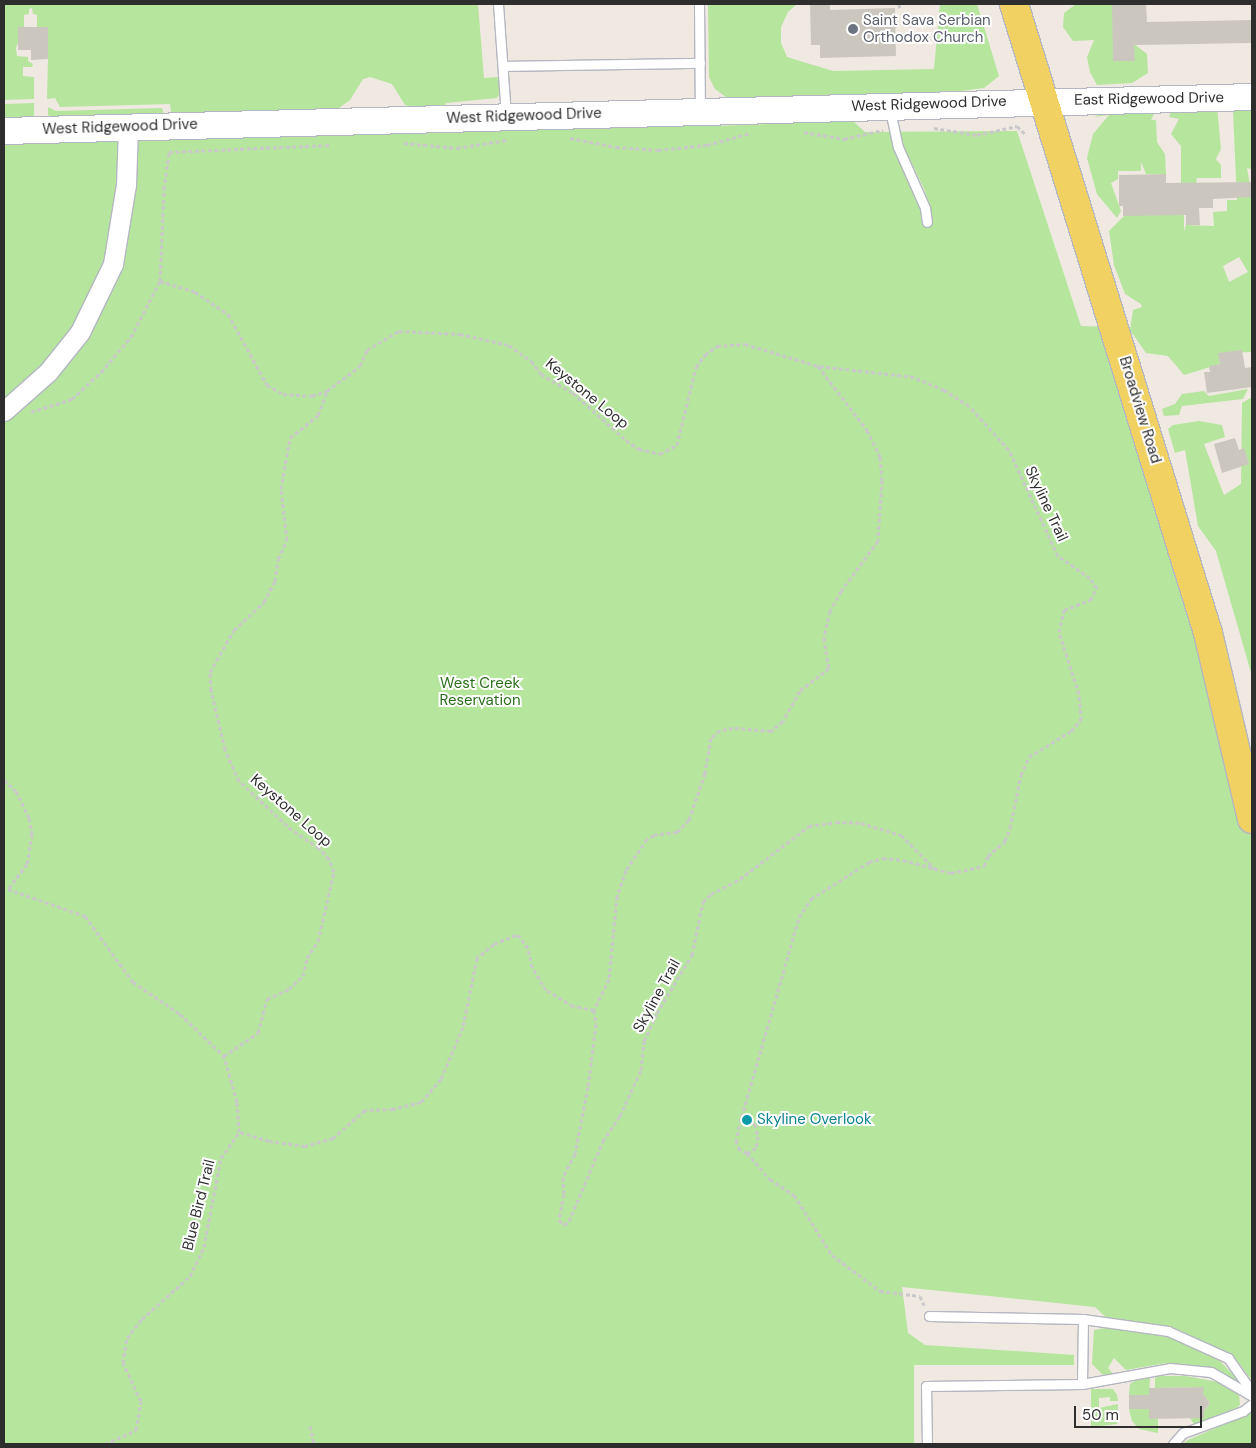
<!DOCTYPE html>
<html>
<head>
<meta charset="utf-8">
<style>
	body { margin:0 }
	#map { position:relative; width:1256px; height:1448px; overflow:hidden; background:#efe9e1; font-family:"DM Sans",sans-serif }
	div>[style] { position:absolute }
	.green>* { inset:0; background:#b6e59e }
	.building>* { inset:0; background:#cbc7bf }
	.path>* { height:3px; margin-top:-1.5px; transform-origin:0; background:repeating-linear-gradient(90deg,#c9c9c9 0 4px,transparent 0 6.5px) }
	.roads { filter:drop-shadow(1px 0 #b4b7c1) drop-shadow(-1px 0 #b4b7c1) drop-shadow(0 1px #b4b7c1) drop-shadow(0 -1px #b4b7c1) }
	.lane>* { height:9px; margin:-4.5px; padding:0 4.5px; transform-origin:4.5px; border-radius:4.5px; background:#fff }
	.street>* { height:19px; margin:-9.5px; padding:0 9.5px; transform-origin:9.5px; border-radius:9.5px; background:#fff }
	.secondary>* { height:26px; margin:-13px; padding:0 13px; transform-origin:13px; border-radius:13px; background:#fff }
	.primary>* { height:28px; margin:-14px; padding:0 14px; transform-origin:14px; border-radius:14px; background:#f2d163 }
	.dots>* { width:14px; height:14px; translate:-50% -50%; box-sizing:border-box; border:2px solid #fff; border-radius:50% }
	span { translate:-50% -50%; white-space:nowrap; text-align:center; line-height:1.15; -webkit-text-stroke:4px #fff; paint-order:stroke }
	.worship-label { font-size:15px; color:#5b616d }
	.left { translate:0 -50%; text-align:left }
	.street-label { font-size:15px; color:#2e2e2e }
	.park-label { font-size:15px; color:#2c6e1b }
	.culture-label { font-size:15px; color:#0d838f }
	.frame { position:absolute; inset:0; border:5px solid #2e2e2e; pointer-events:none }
	.scale { position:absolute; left:1074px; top:1406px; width:128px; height:22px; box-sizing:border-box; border:2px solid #2e2e2e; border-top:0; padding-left:6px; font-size:15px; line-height:18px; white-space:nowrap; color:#2e2e2e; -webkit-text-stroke:4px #fff; paint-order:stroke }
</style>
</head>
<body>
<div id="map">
	<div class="green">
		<i style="clip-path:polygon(4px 4px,478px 4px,484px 78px,499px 77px,500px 92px,497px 98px,446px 103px,443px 109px,419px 109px,405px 105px,392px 84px,370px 77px,363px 79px,350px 100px,339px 108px,319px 112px,172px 116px,170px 104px,60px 107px,55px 98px,47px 99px,48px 59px,37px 27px,37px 15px,33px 14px,32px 8px,29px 9px,29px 14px,24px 15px,24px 27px,16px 48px,17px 56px,28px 57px,28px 61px,33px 64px,32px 67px,23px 67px,23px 76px,34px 77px,34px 99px,4px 100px)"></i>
		<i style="clip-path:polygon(708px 4px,797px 4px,788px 12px,781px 27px,781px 43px,787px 57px,833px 71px,934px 69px,940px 4px,977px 4px,999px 76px,984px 88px,961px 91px,730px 100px,715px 89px,709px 77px)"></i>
		<i style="clip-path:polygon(1076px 4px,1133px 4px,1125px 37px,1147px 54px,1148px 73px,1132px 83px,1097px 85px,1090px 72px,1087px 57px,1094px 40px,1073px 41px,1063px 27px,1064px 13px)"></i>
		<i style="clip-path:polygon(34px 103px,34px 120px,4px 121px,4px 104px)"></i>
		<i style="clip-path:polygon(evenodd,1237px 104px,1252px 104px,1252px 169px,1247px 168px,1252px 197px,1252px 352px,1219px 353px,1220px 364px,1184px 375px,1168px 356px,1146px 353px,1130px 330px,1133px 310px,1142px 307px,1141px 304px,1125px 294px,1114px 265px,1109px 231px,1130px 210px,1184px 210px,1184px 231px,1186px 225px,1214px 226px,1213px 212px,1227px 211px,1227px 200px,1237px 200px,1233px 112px,1237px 104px,1239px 257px,1248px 272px,1229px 282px,1223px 266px,1239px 257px)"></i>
		<i style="clip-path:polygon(1173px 106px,1217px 106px,1221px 149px,1216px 159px,1221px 165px,1221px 178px,1197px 178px,1196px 183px,1181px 183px,1181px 146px,1171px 134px,1179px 119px,1169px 117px)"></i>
		<i style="clip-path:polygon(48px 107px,56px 111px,162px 108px,165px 117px,57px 119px,48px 115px)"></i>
		<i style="clip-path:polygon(1104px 112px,1155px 112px,1151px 120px,1156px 120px,1157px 142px,1165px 154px,1166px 174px,1146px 174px,1141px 162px,1141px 171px,1118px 171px,1118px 179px,1111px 183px,1121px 211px,1117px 218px,1097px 194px,1087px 158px,1093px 134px,1109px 115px,1094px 117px)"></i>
		<i style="clip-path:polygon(evenodd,710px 113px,715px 126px,853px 121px,865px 132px,1017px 131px,1081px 326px,1115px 327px,1252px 773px,1252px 1381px,1233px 1355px,1220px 1361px,1241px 1383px,1211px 1368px,1167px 1363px,1126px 1370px,1114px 1358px,1108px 1368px,1113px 1374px,1103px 1375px,1092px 1364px,1094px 1330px,1110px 1327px,1111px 1322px,1095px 1307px,902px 1287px,908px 1333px,925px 1345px,1074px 1355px,1074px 1365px,914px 1365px,914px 1444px,4px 1444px,4px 133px,710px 113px,894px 147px,904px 147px,925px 191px,931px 223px,922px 211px,894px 147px)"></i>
		<i style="clip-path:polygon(1248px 389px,1243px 399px,1182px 406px,1179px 415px,1164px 416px,1162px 409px,1175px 404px,1182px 394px,1204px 391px,1209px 396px)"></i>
		<i style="clip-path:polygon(1252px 397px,1252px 676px,1216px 551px,1198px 526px,1185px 450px,1175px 453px,1168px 429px,1173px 425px,1199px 421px,1222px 425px,1225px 437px,1204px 444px,1224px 495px,1241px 484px,1242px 403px)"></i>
		<i style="clip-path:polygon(1150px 1376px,1149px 1395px,1129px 1395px,1130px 1384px,1140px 1377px)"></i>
		<i style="clip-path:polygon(1155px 1376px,1186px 1376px,1223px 1383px,1239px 1393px,1240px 1405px,1235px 1410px,1195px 1426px,1190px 1418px,1204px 1418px,1204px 1411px,1210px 1403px,1203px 1394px,1203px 1387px,1155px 1388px)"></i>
		<i style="clip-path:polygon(1091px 1389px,1113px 1389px,1117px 1395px,1118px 1401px,1110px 1401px,1110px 1397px,1099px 1398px,1099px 1408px,1118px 1404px,1117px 1424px,1091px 1427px)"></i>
		<i style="clip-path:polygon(1129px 1409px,1149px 1409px,1149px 1419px,1158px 1419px,1158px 1433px,1139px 1429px,1132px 1421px)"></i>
		<i style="clip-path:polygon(1252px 1412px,1252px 1444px,1182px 1444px,1188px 1440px)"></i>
	</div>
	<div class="building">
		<i style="clip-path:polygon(810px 4px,830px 4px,830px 10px,895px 8px,896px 56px,820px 58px,820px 45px,811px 45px)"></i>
		<i style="clip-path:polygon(1112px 4px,1146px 4px,1147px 22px,1252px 20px,1252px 43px,1134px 45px,1135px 61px,1113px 61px)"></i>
		<i style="clip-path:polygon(18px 27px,48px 27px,48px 59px,31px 60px,31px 50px,18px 50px)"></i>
		<i style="clip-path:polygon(1166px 174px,1166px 183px,1252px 182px,1252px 197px,1213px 199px,1213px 208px,1199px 208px,1200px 225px,1186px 225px,1186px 215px,1123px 216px,1123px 206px,1119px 206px,1119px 175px)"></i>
		<i style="clip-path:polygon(1242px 350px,1245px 368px,1252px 367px,1252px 387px,1207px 393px,1204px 372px,1210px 372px,1209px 366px,1220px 364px,1218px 353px)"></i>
		<i style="clip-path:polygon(1235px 438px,1239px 450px,1244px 448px,1249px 464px,1222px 473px,1214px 444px)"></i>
		<i style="clip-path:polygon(1204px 1387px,1203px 1394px,1210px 1403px,1204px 1411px,1204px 1418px,1149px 1419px,1149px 1409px,1129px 1409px,1129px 1395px,1149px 1395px,1149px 1388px)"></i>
	</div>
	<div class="path">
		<i style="left:899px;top:4px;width:6px;rotate:81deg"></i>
		<i style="left:934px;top:128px;width:44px;rotate:9.2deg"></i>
		<i style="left:977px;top:135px;width:41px;rotate:-12.7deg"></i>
		<i style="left:1017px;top:126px;width:13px;rotate:45deg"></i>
		<i style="left:804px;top:132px;width:41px;rotate:9.9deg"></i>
		<i style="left:844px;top:139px;width:40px;rotate:-13deg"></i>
		<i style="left:570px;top:138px;width:47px;rotate:11.1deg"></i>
		<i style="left:616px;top:147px;width:42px;rotate:4.1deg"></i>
		<i style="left:658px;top:150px;width:49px;rotate:-5.8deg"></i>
		<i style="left:707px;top:145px;width:46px;rotate:-15.3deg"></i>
		<i style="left:404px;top:143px;width:53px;rotate:5.4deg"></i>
		<i style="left:457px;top:148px;width:51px;rotate:-9.1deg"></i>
		<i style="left:169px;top:152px;width:162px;rotate:-2.5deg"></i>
		<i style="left:160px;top:281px;width:37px;rotate:17deg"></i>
		<i style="left:195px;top:292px;width:40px;rotate:34deg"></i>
		<i style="left:228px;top:314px;width:81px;rotate:61.2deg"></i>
		<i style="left:267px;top:385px;width:18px;rotate:29deg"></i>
		<i style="left:283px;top:394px;width:29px;rotate:4deg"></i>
		<i style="left:312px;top:396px;width:16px;rotate:-18deg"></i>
		<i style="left:327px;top:391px;width:41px;rotate:-37.1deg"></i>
		<i style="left:360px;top:366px;width:17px;rotate:-66deg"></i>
		<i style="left:367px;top:350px;width:37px;rotate:-31deg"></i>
		<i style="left:399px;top:331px;width:61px;rotate:2.8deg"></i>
		<i style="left:460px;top:334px;width:50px;rotate:12.7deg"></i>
		<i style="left:509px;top:345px;width:27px;rotate:36deg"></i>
		<i style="left:531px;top:361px;width:16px;rotate:52deg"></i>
		<i style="left:541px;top:374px;width:37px;rotate:31deg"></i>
		<i style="left:573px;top:393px;width:71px;rotate:41.6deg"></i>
		<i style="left:626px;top:440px;width:16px;rotate:35deg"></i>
		<i style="left:639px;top:449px;width:22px;rotate:13deg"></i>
		<i style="left:660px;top:454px;width:19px;rotate:-28deg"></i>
		<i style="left:677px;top:445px;width:80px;rotate:-76.3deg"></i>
		<i style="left:696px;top:367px;width:15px;rotate:-53deg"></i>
		<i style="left:705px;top:355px;width:15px;rotate:-37deg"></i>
		<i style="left:717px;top:346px;width:28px;rotate:-4deg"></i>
		<i style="left:745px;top:344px;width:76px;rotate:16.8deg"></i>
		<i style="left:818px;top:366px;width:81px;rotate:52.6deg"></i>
		<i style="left:867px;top:430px;width:30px;rotate:64deg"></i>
		<i style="left:880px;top:457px;width:23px;rotate:85deg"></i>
		<i style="left:882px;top:480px;width:61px;rotate:93.8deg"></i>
		<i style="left:878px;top:541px;width:62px;rotate:126.5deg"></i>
		<i style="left:841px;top:591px;width:23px;rotate:119deg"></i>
		<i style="left:830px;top:611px;width:28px;rotate:103deg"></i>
		<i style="left:824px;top:638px;width:30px;rotate:81deg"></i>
		<i style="left:829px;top:668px;width:37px;rotate:142deg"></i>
		<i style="left:800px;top:691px;width:34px;rotate:120deg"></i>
		<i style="left:783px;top:721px;width:16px;rotate:140deg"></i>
		<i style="left:771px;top:731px;width:38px;rotate:-175deg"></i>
		<i style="left:733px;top:728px;width:13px;rotate:171deg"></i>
		<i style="left:720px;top:730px;width:12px;rotate:138deg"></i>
		<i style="left:711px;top:738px;width:36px;rotate:100deg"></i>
		<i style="left:705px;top:773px;width:50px;rotate:108.8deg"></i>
		<i style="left:689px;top:820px;width:17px;rotate:135deg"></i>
		<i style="left:677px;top:832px;width:23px;rotate:173deg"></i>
		<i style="left:654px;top:835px;width:8px;rotate:150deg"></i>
		<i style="left:647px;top:839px;width:37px;rotate:124deg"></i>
		<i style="left:626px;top:870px;width:28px;rotate:109deg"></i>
		<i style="left:617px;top:896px;width:83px;rotate:95.5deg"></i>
		<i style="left:609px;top:979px;width:34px;rotate:116deg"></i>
		<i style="left:594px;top:1010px;width:21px;rotate:-169deg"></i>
		<i style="left:573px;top:1006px;width:31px;rotate:-149deg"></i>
		<i style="left:546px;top:990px;width:27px;rotate:-121deg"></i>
		<i style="left:532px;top:967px;width:19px;rotate:-102deg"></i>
		<i style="left:528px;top:948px;width:14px;rotate:-126deg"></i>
		<i style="left:520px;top:937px;width:4px;rotate:-153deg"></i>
		<i style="left:516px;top:935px;width:24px;rotate:158deg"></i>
		<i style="left:494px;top:944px;width:22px;rotate:141deg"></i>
		<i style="left:477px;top:958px;width:70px;rotate:101.5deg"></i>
		<i style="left:463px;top:1027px;width:56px;rotate:112.9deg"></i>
		<i style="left:441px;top:1079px;width:30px;rotate:131deg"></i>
		<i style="left:421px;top:1102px;width:29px;rotate:166deg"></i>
		<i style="left:393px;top:1109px;width:28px;rotate:178deg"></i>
		<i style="left:365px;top:1110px;width:43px;rotate:138.8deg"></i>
		<i style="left:333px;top:1138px;width:29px;rotate:164deg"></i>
		<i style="left:305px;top:1146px;width:36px;rotate:-172deg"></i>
		<i style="left:269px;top:1141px;width:31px;rotate:-163deg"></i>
		<i style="left:239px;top:1132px;width:30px;rotate:-94deg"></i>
		<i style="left:237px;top:1102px;width:48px;rotate:-105.8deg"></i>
		<i style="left:224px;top:1056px;width:41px;rotate:-34.1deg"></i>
		<i style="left:258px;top:1033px;width:35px;rotate:-75deg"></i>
		<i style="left:267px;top:999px;width:24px;rotate:-24deg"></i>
		<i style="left:289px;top:989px;width:19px;rotate:-43deg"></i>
		<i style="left:303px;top:976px;width:18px;rotate:-77deg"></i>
		<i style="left:307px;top:958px;width:20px;rotate:-57deg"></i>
		<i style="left:318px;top:941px;width:71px;rotate:-76.9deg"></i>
		<i style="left:334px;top:872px;width:14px;rotate:-111deg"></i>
		<i style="left:329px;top:859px;width:15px;rotate:-132deg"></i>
		<i style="left:319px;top:848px;width:32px;rotate:-146deg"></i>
		<i style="left:292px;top:830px;width:72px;rotate:-137.2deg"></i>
		<i style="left:239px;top:781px;width:35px;rotate:-114deg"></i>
		<i style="left:225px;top:749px;width:61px;rotate:-103.3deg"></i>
		<i style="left:211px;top:690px;width:18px;rotate:-93deg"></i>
		<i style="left:210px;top:672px;width:48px;rotate:-60.3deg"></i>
		<i style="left:234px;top:630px;width:41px;rotate:-43deg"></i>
		<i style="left:264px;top:602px;width:24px;rotate:-62deg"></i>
		<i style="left:275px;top:581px;width:22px;rotate:-82deg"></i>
		<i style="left:278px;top:559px;width:21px;rotate:-65deg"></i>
		<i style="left:287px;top:540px;width:51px;rotate:-96.7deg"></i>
		<i style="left:281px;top:489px;width:52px;rotate:-80deg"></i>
		<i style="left:290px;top:438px;width:36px;rotate:-39deg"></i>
		<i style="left:318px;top:415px;width:26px;rotate:-69deg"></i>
		<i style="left:31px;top:412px;width:43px;rotate:-17.6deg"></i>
		<i style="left:72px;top:399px;width:40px;rotate:-43deg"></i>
		<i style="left:101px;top:372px;width:46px;rotate:-49.4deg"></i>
		<i style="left:131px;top:337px;width:63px;rotate:-62.6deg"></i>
		<i style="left:160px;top:281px;width:92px;rotate:-87.5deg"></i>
		<i style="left:164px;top:189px;width:37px;rotate:-82deg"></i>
		<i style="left:4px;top:780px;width:16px;rotate:43deg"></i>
		<i style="left:16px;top:791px;width:30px;rotate:64deg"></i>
		<i style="left:29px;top:818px;width:16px;rotate:79deg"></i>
		<i style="left:32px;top:834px;width:30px;rotate:99deg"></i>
		<i style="left:27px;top:864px;width:31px;rotate:127deg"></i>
		<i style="left:8px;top:889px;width:82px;rotate:19.3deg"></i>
		<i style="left:85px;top:916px;width:82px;rotate:54deg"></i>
		<i style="left:133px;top:982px;width:57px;rotate:34.2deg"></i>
		<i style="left:180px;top:1014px;width:61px;rotate:43.7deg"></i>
		<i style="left:594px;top:1010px;width:14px;rotate:82deg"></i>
		<i style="left:596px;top:1024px;width:64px;rotate:97.2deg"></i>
		<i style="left:588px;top:1087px;width:68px;rotate:101deg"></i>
		<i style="left:575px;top:1154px;width:26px;rotate:118deg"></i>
		<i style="left:563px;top:1177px;width:17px;rotate:87deg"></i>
		<i style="left:564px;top:1194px;width:26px;rotate:101deg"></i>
		<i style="left:559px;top:1220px;width:7px;rotate:45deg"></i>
		<i style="left:564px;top:1225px;width:6px;rotate:-39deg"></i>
		<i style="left:569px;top:1221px;width:87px;rotate:-67deg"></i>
		<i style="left:603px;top:1141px;width:30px;rotate:-56deg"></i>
		<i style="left:620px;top:1116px;width:51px;rotate:-65.5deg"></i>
		<i style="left:641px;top:1070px;width:29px;rotate:-84deg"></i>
		<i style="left:644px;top:1041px;width:31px;rotate:-65deg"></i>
		<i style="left:657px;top:1013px;width:68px;rotate:-58.9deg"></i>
		<i style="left:692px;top:955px;width:54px;rotate:-78.3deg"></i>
		<i style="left:703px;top:902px;width:11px;rotate:-45deg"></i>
		<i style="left:711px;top:894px;width:33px;rotate:-27deg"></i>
		<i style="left:740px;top:879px;width:87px;rotate:-37.5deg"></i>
		<i style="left:809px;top:826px;width:27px;rotate:-8deg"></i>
		<i style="left:836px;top:822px;width:25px;rotate:2deg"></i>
		<i style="left:861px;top:823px;width:42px;rotate:16.7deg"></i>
		<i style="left:901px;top:835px;width:51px;rotate:45deg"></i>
		<i style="left:747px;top:1120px;width:9px;rotate:27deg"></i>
		<i style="left:755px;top:1124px;width:12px;rotate:76deg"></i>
		<i style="left:758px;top:1136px;width:12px;rotate:99deg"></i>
		<i style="left:756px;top:1148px;width:10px;rotate:151deg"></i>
		<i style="left:747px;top:1153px;width:8px;rotate:-157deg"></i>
		<i style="left:740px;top:1150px;width:9px;rotate:-117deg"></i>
		<i style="left:736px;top:1142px;width:19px;rotate:-78deg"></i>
		<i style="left:740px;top:1123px;width:214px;rotate:-74deg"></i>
		<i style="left:799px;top:917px;width:22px;rotate:-56deg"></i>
		<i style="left:811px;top:899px;width:69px;rotate:-32.5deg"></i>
		<i style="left:869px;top:862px;width:15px;rotate:-16deg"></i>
		<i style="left:883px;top:858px;width:20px;rotate:6deg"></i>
		<i style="left:903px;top:860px;width:50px;rotate:15.2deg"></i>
		<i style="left:951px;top:873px;width:34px;rotate:-12deg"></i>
		<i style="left:984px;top:866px;width:11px;rotate:-68deg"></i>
		<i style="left:988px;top:856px;width:23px;rotate:-41deg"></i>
		<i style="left:1005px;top:841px;width:14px;rotate:-69deg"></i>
		<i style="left:1010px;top:828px;width:54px;rotate:-78.3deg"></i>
		<i style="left:1021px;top:775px;width:20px;rotate:-66deg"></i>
		<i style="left:1029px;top:757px;width:49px;rotate:-31.8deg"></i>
		<i style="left:1071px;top:731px;width:15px;rotate:-48deg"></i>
		<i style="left:1081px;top:720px;width:26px;rotate:-94deg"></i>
		<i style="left:1079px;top:694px;width:65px;rotate:-107.9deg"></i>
		<i style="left:1059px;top:632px;width:23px;rotate:-77deg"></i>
		<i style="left:1064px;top:610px;width:28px;rotate:-21deg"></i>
		<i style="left:1090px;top:600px;width:14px;rotate:-60deg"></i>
		<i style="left:1097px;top:588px;width:12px;rotate:-125deg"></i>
		<i style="left:1090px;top:578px;width:39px;rotate:-145deg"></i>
		<i style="left:1058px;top:556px;width:117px;rotate:-114.8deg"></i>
		<i style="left:1009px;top:450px;width:59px;rotate:-132.3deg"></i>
		<i style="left:969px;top:406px;width:30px;rotate:-147deg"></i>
		<i style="left:944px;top:390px;width:33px;rotate:-157deg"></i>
		<i style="left:914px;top:377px;width:96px;rotate:-173.4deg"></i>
		<i style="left:747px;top:1153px;width:35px;rotate:49deg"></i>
		<i style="left:770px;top:1179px;width:29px;rotate:34deg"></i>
		<i style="left:794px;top:1195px;width:71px;rotate:57.7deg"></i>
		<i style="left:832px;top:1255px;width:60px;rotate:36.9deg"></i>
		<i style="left:880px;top:1291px;width:40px;rotate:7.1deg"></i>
		<i style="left:920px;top:1296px;width:10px;rotate:66deg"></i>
		<i style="left:310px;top:1426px;width:18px;rotate:77deg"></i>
		<i style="left:105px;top:1444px;width:34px;rotate:-24deg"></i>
		<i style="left:136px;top:1430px;width:29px;rotate:-80deg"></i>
		<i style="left:141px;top:1401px;width:42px;rotate:-115.3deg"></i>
		<i style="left:123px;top:1363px;width:25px;rotate:-81deg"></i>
		<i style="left:127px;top:1338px;width:24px;rotate:-52deg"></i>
		<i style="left:142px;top:1319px;width:64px;rotate:-41.9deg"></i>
		<i style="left:190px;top:1276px;width:32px;rotate:-64deg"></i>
		<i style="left:204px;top:1247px;width:91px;rotate:-79.2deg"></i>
		<i style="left:221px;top:1158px;width:32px;rotate:-55deg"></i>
	</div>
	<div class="roads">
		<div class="lane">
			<i style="left:498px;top:4px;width:112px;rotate:85.9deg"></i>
			<i style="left:699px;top:4px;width:107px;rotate:89.5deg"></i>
			<i style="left:504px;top:66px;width:196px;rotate:-0.9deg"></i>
			<i style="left:890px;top:110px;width:38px;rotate:78deg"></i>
			<i style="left:898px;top:147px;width:67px;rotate:66.1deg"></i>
			<i style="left:925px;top:208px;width:14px;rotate:82deg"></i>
			<i style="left:929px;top:1316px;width:154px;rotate:1.1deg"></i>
			<i style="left:1083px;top:1319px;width:65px;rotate:90.9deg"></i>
			<i style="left:1083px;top:1319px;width:86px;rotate:8deg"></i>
			<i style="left:1168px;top:1331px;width:66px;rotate:24.2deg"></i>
			<i style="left:1228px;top:1358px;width:42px;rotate:54.8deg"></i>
			<i style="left:927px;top:1444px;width:58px;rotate:-91deg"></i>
			<i style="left:926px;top:1386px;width:156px;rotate:-0.7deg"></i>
			<i style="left:1082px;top:1384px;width:89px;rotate:-10.3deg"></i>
			<i style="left:1170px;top:1368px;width:41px;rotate:5.6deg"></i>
			<i style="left:1211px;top:1372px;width:48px;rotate:30.3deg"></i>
			<i style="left:1173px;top:1444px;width:15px;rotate:-48deg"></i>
			<i style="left:1183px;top:1433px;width:64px;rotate:-20.1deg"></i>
			<i style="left:1243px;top:1411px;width:11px;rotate:-38deg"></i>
		</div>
		<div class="street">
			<i style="left:4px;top:411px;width:59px;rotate:-41.6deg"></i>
			<i style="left:48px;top:372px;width:51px;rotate:-51.3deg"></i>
			<i style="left:80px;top:332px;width:76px;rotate:-64.1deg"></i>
			<i style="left:113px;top:264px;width:80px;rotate:-80.7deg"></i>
			<i style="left:126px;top:185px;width:57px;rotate:-88deg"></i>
		</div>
		<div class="secondary">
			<i style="left:4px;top:131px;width:1248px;rotate:-1.56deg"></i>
		</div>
		<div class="primary">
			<i style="left:1014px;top:4px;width:658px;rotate:72.86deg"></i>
			<i style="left:1208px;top:633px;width:191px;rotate:76.7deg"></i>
		</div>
	</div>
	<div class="dots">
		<i style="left:853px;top:29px;background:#6b7280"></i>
		<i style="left:747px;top:1120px;background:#0f9aa8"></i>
	</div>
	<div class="worship-label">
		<span class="left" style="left:863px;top:29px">Saint Sava Serbian<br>Orthodox Church</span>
	</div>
	<div class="street-label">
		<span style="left:1149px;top:99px;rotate:-1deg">East Ridgewood Drive</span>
		<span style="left:929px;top:104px;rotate:-2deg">West Ridgewood Drive</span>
		<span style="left:524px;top:116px;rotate:-2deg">West Ridgewood Drive</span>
		<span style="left:120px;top:127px;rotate:-2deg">West Ridgewood Drive</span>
		<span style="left:587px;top:394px;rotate:39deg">Keystone Loop</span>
		<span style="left:1140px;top:410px;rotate:73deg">Broadview Road</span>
		<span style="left:1046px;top:504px;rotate:65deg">Skyline Trail</span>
		<span style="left:291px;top:811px;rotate:41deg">Keystone Loop</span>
		<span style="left:657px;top:996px;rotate:-61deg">Skyline Trail</span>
		<span style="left:199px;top:1205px;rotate:-76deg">Blue Bird Trail</span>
	</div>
	<div class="park-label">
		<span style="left:480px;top:692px">West Creek<br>Reservation</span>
	</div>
	<div class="culture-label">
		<span class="left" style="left:757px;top:1120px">Skyline Overlook</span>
	</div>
	<div class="frame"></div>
	<div class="scale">50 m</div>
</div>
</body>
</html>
